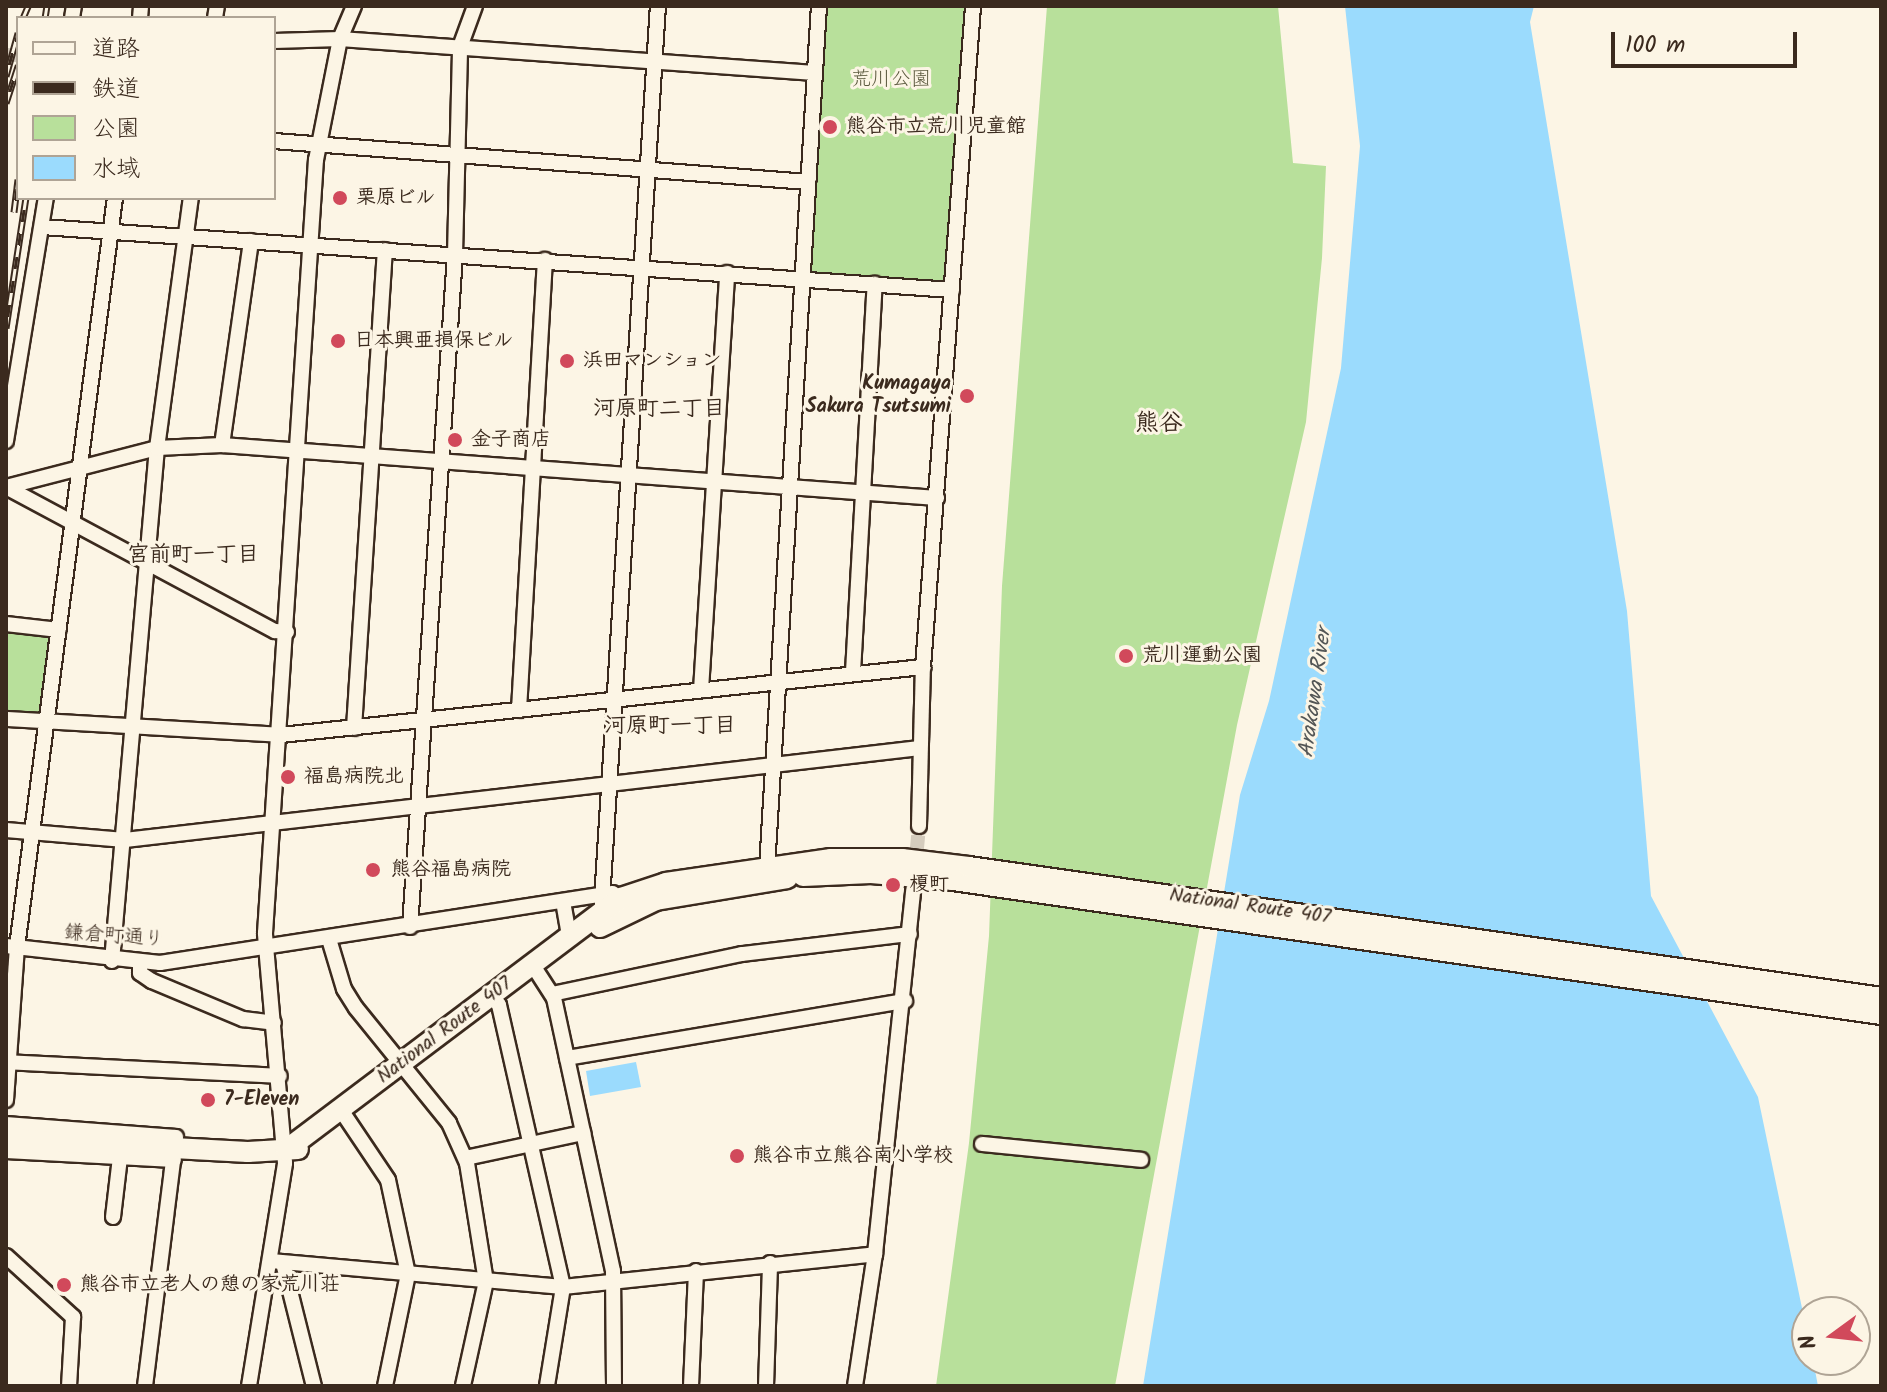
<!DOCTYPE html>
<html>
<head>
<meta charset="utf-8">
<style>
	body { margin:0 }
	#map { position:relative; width:1887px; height:1392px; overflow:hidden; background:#fcf5e5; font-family:Kalam,"Klee One",sans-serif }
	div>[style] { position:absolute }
	.green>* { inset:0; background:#b8e09b }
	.water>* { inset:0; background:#9bdbfd }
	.minor-tunnel>* { height:14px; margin-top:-7px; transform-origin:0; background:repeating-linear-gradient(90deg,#d5ccbd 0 14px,transparent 0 21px) }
	.roads { filter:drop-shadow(2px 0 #3b2a1e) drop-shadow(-2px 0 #3b2a1e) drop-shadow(0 2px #3b2a1e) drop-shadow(0 -2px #3b2a1e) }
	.minor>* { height:14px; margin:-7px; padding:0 7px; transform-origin:7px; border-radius:7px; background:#fcf5e5 }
	.highway>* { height:20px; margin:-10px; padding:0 10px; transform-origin:10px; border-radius:10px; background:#fcf5e5 }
	.rail>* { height:7px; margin-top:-3.5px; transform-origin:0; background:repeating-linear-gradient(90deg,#fcf5e5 0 12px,#3b2a1e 0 24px); box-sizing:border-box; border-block:2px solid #3b2a1e }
	.dots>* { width:22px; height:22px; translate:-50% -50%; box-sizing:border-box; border:4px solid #fcf5e5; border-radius:50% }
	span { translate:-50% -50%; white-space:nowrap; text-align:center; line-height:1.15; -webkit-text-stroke:6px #fcf5e5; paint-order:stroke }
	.park-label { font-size:20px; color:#5a583d }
	.poi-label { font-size:20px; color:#3b2a1e; font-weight:700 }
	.left { translate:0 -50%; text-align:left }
	.right { translate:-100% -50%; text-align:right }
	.street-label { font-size:20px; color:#3b2a1e }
	.neighbourhood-label { font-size:22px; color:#3b2a1e; font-weight:700 }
	.water-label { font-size:22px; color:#535656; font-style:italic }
	.quarter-label { font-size:24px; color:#3b2a1e; font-weight:700 }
	.frame { position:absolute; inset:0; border:8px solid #3b2a1e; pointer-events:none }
	.legend { position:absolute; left:16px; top:16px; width:260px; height:184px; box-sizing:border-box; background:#fcf5e5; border:2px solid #afa495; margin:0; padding:10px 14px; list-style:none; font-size:24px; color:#3b2a1e }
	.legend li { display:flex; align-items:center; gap:16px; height:40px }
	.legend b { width:40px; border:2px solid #afa495 }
	.north { position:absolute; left:1791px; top:1296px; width:80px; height:80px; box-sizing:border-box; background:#fcf5e5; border:2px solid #afa495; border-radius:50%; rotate:255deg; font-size:22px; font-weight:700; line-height:32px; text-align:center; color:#3b2a1e }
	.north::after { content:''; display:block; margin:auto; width:28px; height:36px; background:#d1495b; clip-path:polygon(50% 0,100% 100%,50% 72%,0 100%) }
	.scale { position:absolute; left:1611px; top:32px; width:186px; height:36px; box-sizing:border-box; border:4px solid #3b2a1e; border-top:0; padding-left:10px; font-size:24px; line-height:28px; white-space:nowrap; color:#3b2a1e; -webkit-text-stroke:6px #fcf5e5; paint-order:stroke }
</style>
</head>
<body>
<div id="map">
	<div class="green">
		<i style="clip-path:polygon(824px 6px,967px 6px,946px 281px,808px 273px)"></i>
		<i style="clip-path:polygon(1047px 6px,1278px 6px,1293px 163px,1326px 166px,1322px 258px,1306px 422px,1237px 725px,1115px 1386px,936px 1386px,969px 1143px,989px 936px,1002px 586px)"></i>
		<i style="clip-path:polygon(6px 629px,53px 635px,41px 715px,6px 712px)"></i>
	</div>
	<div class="water">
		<i style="clip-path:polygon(1345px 6px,1534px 6px,1530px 22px,1627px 611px,1651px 896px,1758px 1097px,1807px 1332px,1807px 1360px,1813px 1360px,1818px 1386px,1143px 1386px,1240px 795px,1269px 701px,1341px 368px,1360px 146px)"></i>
		<i style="clip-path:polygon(636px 1062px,641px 1087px,590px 1096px,586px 1071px)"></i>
	</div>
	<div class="minor-tunnel">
		<i style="left:6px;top:55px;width:12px"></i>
		<i style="left:915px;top:870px;width:44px;rotate:-84.8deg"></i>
	</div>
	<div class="roads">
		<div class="minor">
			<i style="left:72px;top:18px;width:12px;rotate:-81deg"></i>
			<i style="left:140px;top:18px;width:12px;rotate:-85deg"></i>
			<i style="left:215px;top:18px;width:12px;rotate:-81deg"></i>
			<i style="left:274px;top:41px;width:66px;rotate:-1.7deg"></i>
			<i style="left:340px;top:39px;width:476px;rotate:4.1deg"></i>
			<i style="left:274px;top:141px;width:536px;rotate:4.39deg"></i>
			<i style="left:42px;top:227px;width:912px;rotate:3.96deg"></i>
			<i style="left:6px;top:441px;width:246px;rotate:-80.7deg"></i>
			<i style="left:222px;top:445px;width:206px;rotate:-81.9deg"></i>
			<i style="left:6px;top:487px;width:156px;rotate:-14.5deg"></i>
			<i style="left:157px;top:448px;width:65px;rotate:-2.6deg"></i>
			<i style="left:222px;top:445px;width:717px;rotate:4.24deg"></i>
			<i style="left:6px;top:487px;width:305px;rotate:28.2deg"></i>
			<i style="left:275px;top:631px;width:12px;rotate:5deg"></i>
			<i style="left:6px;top:624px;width:53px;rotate:6.5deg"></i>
			<i style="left:853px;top:672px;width:389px;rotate:-86.8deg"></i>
			<i style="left:701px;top:690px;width:418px;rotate:-86.4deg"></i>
			<i style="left:519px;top:710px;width:451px;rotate:-86.7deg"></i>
			<i style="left:6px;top:719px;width:275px;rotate:3.3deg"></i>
			<i style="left:281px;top:735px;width:646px;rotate:-6.05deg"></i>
			<i style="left:354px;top:728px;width:479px;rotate:-86.3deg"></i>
			<i style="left:919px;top:826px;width:159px;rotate:-88.6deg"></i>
			<i style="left:923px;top:667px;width:663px;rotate:-85.67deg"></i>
			<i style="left:6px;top:830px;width:119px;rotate:4.8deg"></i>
			<i style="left:125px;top:840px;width:800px;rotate:-6.6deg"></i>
			<i style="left:767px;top:868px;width:864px;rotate:-86.55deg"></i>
			<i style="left:564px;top:907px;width:28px;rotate:80deg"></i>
			<i style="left:601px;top:916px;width:912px;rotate:-86.42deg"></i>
			<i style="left:410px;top:927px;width:674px;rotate:-86.17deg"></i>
			<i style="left:455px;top:255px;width:208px;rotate:-88.6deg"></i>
			<i style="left:460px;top:47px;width:44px;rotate:-69.9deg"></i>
			<i style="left:329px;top:939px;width:52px;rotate:73.3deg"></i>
			<i style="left:344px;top:989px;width:22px;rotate:58deg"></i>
			<i style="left:356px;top:1008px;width:148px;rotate:51deg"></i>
			<i style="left:449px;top:1123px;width:44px;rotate:65.8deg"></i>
			<i style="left:467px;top:1163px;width:120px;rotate:80.9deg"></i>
			<i style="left:486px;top:1281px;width:107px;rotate:102.4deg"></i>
			<i style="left:6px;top:946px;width:155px;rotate:6.3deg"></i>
			<i style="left:160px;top:963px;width:458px;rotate:-8.8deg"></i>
			<i style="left:112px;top:961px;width:515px;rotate:-84.99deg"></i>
			<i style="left:157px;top:448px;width:252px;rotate:-82.3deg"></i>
			<i style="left:140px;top:963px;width:10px;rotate:90deg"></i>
			<i style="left:140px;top:973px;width:14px;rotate:34deg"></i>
			<i style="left:152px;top:981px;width:99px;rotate:22.7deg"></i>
			<i style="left:243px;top:1019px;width:31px;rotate:7deg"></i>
			<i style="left:532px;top:964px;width:40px;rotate:57.1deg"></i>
			<i style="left:554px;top:998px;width:279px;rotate:77.8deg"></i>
			<i style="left:613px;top:1271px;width:115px;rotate:89.5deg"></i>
			<i style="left:552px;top:994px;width:194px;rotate:-11.9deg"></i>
			<i style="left:742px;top:954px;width:169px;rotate:-6.8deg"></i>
			<i style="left:492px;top:996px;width:11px;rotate:52deg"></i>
			<i style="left:499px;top:1005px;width:289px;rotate:77.2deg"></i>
			<i style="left:563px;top:1287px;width:100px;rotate:99.2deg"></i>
			<i style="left:567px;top:1058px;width:343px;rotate:-9.6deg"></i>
			<i style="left:6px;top:1062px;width:274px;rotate:2.9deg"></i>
			<i style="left:6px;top:1100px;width:153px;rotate:-85.9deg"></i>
			<i style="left:17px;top:947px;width:755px;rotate:-82.55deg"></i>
			<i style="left:341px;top:1110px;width:84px;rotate:56.1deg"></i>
			<i style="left:388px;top:1180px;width:96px;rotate:78deg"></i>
			<i style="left:408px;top:1274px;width:114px;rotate:101.6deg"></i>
			<i style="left:6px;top:1124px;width:170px;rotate:4.4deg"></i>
			<i style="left:176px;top:1137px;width:251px;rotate:97.1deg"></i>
			<i style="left:982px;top:1144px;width:160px;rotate:5.7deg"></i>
			<i style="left:6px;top:1151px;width:168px;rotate:3.1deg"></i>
			<i style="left:466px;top:1158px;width:120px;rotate:-12.1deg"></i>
			<i style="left:113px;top:1217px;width:60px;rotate:-83.3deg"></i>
			<i style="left:6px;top:1256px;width:91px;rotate:42.3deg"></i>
			<i style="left:73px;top:1317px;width:69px;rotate:93.3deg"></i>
			<i style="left:271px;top:1261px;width:293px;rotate:5.1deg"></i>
			<i style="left:563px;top:1287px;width:314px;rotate:-6deg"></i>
			<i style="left:283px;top:1263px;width:127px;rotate:75.9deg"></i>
			<i style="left:249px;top:1386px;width:226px;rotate:-80.8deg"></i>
			<i style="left:285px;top:1163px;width:231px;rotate:-95deg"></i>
			<i style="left:265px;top:933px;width:775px;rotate:-86.23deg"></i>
			<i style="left:316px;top:160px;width:123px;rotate:-78.8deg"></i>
			<i style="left:340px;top:39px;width:36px;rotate:-67deg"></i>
			<i style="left:691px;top:1386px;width:115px;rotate:-87.5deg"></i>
			<i style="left:766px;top:1386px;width:123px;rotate:-88.1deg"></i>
			<i style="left:855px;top:1386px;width:134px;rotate:-81.4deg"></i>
			<i style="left:875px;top:1254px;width:366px;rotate:-84deg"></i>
		</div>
		<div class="highway">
			<i style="left:803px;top:876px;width:68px;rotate:-2.5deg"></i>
			<i style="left:871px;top:873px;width:82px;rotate:4.9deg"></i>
			<i style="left:953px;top:880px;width:938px;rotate:8.22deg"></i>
			<i style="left:600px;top:927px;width:62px;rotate:-25.7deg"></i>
			<i style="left:656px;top:900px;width:133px;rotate:-9.5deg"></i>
			<i style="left:6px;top:1139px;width:242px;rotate:3.1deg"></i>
			<i style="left:248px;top:1152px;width:50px;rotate:-3.4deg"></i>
			<i style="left:286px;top:1150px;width:419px;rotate:-37deg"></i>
			<i style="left:621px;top:898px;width:47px;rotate:-18.4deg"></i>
			<i style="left:666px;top:883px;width:167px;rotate:-8.3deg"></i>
			<i style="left:831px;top:859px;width:71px"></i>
			<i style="left:902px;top:859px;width:67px;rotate:6.8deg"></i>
			<i style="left:969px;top:867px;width:921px;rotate:8.17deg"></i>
		</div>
	</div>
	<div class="rail">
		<i style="left:23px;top:18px;width:13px;rotate:-67deg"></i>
		<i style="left:45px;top:18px;width:12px;rotate:-81deg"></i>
		<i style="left:6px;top:76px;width:45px;rotate:-74.4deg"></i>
		<i style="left:6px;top:103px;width:40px;rotate:-72deg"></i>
		<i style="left:14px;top:212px;width:33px;rotate:-83deg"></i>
		<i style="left:6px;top:328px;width:132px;rotate:-81.3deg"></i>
	</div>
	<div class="dots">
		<i style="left:830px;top:127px;background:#d1495b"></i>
		<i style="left:340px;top:198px;background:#d1495b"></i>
		<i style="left:338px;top:341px;background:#d1495b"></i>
		<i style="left:567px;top:361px;background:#d1495b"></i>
		<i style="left:967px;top:396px;background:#d1495b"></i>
		<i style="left:455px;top:440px;background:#d1495b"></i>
		<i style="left:1126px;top:656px;background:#d1495b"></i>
		<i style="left:288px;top:777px;background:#d1495b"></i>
		<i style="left:373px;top:870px;background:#d1495b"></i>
		<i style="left:893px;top:885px;background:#d1495b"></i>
		<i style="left:208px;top:1100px;background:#d1495b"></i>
		<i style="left:737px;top:1156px;background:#d1495b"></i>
		<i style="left:64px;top:1285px;background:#d1495b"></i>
	</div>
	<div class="park-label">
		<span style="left:891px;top:80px">荒川公園</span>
	</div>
	<div class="poi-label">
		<span class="left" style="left:846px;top:127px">熊谷市立荒川児童館</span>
		<span class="left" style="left:356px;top:198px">栗原ビル</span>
		<span class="left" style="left:354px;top:341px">日本興亜損保ビル</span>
		<span class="left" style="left:583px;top:361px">浜田マンション</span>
		<span class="right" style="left:951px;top:396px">Kumagaya<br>Sakura Tsutsumi</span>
		<span class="left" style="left:471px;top:440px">金子商店</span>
		<span class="left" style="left:1142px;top:656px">荒川運動公園</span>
		<span class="left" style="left:304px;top:777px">福島病院北</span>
		<span class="left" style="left:391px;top:870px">熊谷福島病院</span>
		<span class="left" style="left:909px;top:885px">榎町</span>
		<span class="left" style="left:224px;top:1100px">7-Eleven</span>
		<span class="left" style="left:753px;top:1156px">熊谷市立熊谷南小学校</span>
		<span class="left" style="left:80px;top:1285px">熊谷市立老人の憩の家荒川荘</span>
	</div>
	<div class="street-label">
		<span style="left:1250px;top:907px;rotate:8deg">National Route 407</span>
		<span style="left:114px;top:937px;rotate:4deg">鎌倉町通り</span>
		<span style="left:445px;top:1031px;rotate:-37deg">National Route 407</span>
	</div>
	<div class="neighbourhood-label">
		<span style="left:659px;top:410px">河原町二丁目</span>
		<span style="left:193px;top:556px">宮前町一丁目</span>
		<span style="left:670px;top:727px">河原町一丁目</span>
	</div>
	<div class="water-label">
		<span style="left:1316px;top:693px;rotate:-82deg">Arakawa River</span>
	</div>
	<div class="quarter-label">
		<span style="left:1159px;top:424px">熊谷</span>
	</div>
	<div class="frame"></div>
	<ul class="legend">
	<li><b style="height:10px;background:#fcf5e5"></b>道路</li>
	<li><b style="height:10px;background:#3b2a1e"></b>鉄道</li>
	<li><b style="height:22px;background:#b8e09b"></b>公園</li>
	<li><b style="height:22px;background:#9bdbfd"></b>水域</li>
	</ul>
	<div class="north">N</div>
	<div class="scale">100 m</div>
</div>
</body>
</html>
